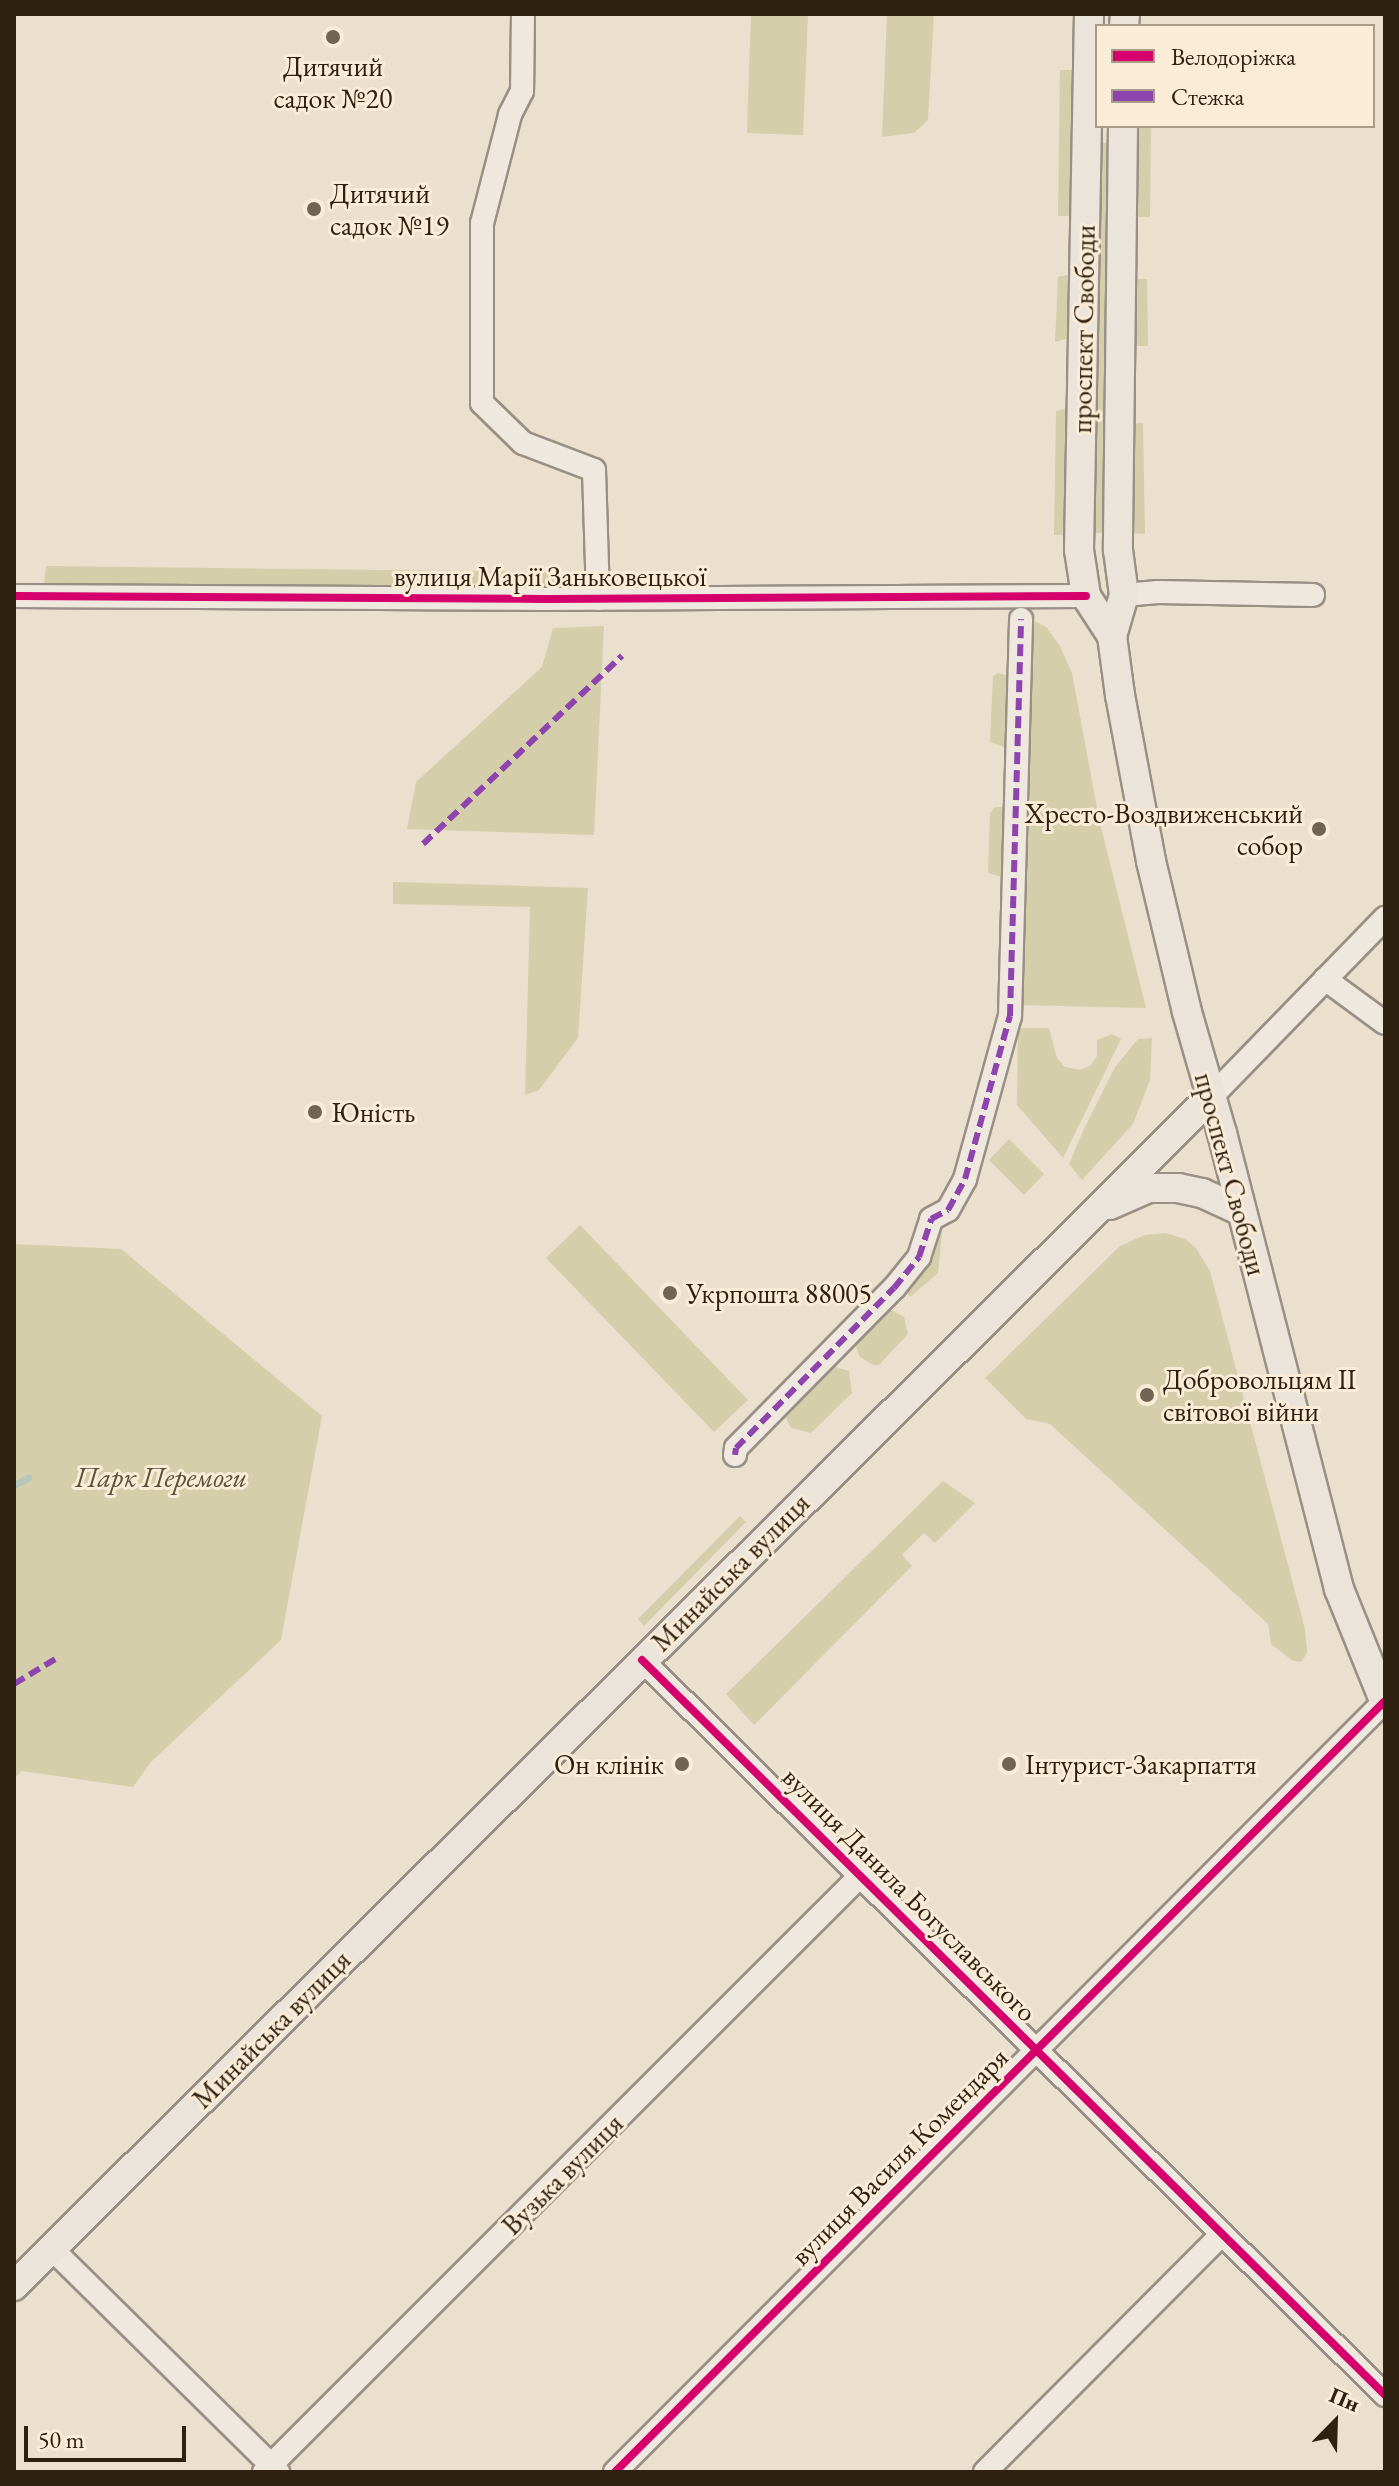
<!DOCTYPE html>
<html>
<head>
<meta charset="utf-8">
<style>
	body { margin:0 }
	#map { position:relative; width:1399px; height:2486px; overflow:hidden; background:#ebdfce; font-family:"EB Garamond",serif }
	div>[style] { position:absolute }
	.green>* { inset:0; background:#d5ceab }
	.stream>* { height:7px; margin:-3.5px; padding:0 3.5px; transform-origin:3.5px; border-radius:3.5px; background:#b4c7bc }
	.roads { filter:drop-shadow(2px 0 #989084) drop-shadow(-2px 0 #989084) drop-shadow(0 2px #989084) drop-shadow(0 -2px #989084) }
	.minor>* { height:22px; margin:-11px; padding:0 11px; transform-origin:11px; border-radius:11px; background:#eee8df }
	.major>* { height:28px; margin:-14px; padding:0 14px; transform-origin:14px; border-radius:14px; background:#ebe4db }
	.quiet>* { height:6px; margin-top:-3px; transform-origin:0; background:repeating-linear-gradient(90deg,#8e44ad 0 12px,transparent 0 18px) }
	.cycleway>* { height:8px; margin:-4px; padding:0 4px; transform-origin:4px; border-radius:4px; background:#d6006c }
	.dots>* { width:22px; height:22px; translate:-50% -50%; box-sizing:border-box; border:4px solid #faecd7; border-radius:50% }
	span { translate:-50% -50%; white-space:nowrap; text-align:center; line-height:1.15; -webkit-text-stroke:6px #faecd7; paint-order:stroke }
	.poi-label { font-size:28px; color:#2f210f }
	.left { translate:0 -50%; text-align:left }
	.right { translate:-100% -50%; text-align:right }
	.street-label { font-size:28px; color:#2f210f }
	.park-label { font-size:28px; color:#5b5135; font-style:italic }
	.frame { position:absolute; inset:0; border:16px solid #2f210f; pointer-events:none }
	.legend { position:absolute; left:1095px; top:24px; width:280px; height:104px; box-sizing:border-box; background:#faecd7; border:2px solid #a99b87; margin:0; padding:10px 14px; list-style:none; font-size:24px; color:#2f210f }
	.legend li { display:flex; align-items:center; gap:16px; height:40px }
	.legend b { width:40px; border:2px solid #a99b87 }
	.north { position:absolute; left:1295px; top:2382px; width:80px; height:80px; -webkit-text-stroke:6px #faecd7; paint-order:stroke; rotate:23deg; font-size:22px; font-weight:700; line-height:32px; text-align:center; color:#2f210f }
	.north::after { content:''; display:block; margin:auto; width:28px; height:36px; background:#2f210f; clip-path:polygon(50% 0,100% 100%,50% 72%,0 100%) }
	.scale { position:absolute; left:24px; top:2426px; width:162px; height:36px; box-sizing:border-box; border:4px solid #2f210f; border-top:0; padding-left:10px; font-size:24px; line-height:28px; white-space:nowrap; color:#2f210f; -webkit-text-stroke:6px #faecd7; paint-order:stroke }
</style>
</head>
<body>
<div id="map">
	<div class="green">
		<i style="clip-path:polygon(751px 14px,808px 14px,803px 135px,747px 133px)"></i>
		<i style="clip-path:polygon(887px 14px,934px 14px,928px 120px,914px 133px,882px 137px)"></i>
		<i style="clip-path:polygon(1060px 70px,1081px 70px,1078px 216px,1058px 216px)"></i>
		<i style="clip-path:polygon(1133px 126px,1151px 126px,1150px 217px,1132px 217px)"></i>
		<i style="clip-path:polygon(1099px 143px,1109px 143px,1102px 533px,1091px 533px)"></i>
		<i style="clip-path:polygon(1071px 274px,1069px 338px,1055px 342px,1058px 277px)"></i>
		<i style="clip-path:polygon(1131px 279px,1147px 279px,1148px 346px,1131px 346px)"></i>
		<i style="clip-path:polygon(1071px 407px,1069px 535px,1054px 535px,1056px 411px)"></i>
		<i style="clip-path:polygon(1143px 423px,1145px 534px,1128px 533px,1127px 424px)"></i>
		<i style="clip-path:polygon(46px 566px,560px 572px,561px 572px,559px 588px,44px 584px)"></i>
		<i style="clip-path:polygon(1030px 619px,1046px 627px,1060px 646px,1072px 673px,1099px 819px,1146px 1008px,1018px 1005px)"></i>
		<i style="clip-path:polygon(604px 626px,594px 835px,407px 829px,416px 782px,542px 667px,553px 628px)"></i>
		<i style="clip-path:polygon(998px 673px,1009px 676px,1008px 743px,1004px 747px,990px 742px,993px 676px)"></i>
		<i style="clip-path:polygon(995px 807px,1003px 807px,1007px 812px,1006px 868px,1002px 877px,988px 873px,990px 813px)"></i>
		<i style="clip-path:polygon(393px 882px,588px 888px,578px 1038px,539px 1090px,525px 1095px,530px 907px,393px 904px)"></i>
		<i style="clip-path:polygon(1018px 1028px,1049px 1028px,1057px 1058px,1065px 1067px,1080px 1070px,1091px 1065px,1097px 1056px,1097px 1040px,1112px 1034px,1121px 1039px,1063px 1158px,1017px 1105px)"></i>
		<i style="clip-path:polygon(1152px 1038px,1150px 1080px,1133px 1124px,1082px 1180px,1069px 1164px,1083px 1131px,1115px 1067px,1138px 1039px)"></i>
		<i style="clip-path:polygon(1009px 1139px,1044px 1174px,1024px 1195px,989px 1160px)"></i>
		<i style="clip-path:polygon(943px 1223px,938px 1273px,910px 1297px,904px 1290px,934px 1224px)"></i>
		<i style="clip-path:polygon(580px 1225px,748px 1400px,714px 1432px,546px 1258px)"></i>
		<i style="clip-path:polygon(1166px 1233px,1185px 1239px,1196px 1248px,1210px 1271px,1305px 1629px,1307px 1653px,1301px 1662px,1293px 1661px,1271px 1644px,1268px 1624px,1050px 1424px,1026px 1419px,985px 1378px,1120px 1246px,1145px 1235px)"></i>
		<i style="clip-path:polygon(14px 1244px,121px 1249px,322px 1416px,281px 1640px,151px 1762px,133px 1787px,22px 1771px,14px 1778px)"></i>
		<i style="clip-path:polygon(888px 1308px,904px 1317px,908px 1334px,879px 1365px,873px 1365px,860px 1357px,854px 1342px)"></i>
		<i style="clip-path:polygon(836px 1367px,849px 1371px,852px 1393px,811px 1433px,791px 1428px,784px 1414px,824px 1370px)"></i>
		<i style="clip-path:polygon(943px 1481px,975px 1503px,935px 1543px,924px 1533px,902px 1555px,912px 1566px,754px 1725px,726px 1694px)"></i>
		<i style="clip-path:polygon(740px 1516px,746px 1522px,644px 1626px,638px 1619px)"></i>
	</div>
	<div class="stream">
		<i style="left:14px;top:1485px;width:16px;rotate:-27deg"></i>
	</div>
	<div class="roads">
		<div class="minor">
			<i style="left:523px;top:14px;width:77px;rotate:90.7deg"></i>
			<i style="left:522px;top:91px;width:27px;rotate:117deg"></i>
			<i style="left:510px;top:115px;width:112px;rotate:104.5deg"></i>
			<i style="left:482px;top:223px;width:180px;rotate:90deg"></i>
			<i style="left:482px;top:403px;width:57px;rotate:44.3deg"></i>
			<i style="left:523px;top:443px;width:76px;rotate:20.8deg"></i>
			<i style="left:594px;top:470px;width:129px;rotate:88.2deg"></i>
			<i style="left:1124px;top:595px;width:34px;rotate:-5deg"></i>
			<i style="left:1158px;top:592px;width:155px;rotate:1.1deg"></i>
			<i style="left:14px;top:596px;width:532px;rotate:0.32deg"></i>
			<i style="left:546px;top:599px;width:540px;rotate:-0.32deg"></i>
			<i style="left:1325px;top:979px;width:74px;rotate:36.3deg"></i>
			<i style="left:1211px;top:1097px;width:250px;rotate:-45.8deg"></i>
			<i style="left:735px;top:1455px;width:7px;rotate:-82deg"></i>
			<i style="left:736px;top:1448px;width:225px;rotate:-45.4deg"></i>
			<i style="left:894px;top:1288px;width:40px;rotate:-51deg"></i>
			<i style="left:919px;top:1257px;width:40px;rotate:-72deg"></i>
			<i style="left:931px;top:1219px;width:19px;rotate:-28deg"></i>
			<i style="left:948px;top:1210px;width:35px;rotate:-61deg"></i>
			<i style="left:965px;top:1179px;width:169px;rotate:-74.6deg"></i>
			<i style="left:1010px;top:1016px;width:397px;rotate:-88.4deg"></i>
			<i style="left:642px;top:1660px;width:1045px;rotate:44.69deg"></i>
			<i style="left:51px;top:2248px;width:319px;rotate:44.6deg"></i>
			<i style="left:264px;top:2472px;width:843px;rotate:-45deg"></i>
			<i style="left:615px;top:2472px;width:1088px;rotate:-45.04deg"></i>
			<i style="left:985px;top:2472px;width:336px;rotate:-45.1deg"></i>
		</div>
		<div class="major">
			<i style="left:1089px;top:14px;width:536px;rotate:91.07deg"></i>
			<i style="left:1079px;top:550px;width:47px;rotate:81.3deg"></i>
			<i style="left:1086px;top:596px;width:48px;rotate:57deg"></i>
			<i style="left:1124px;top:26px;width:12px;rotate:-85deg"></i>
			<i style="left:1123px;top:126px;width:424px;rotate:90.7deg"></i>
			<i style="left:1118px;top:550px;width:45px;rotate:82.4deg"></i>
			<i style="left:1124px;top:595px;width:43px;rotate:106.3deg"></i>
			<i style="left:1112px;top:636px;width:60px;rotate:82.3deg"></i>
			<i style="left:1120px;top:695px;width:169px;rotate:79.4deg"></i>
			<i style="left:1151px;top:861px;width:155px;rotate:76.6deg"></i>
			<i style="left:1187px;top:1012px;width:126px;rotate:73.9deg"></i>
			<i style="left:1222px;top:1133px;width:471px;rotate:75.6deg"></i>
			<i style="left:1339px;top:1589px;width:123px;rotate:68deg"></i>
			<i style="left:1110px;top:1205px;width:43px;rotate:-23.6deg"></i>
			<i style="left:1149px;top:1188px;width:29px"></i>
			<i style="left:1178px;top:1188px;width:25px;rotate:12deg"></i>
			<i style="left:1202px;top:1193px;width:43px;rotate:24.8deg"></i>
			<i style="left:14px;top:2286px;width:1687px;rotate:-44.81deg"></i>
		</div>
	</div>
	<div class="quiet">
		<i style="left:423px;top:844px;width:274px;rotate:-43.4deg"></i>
		<i style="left:735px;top:1455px;width:7px;rotate:-82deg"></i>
		<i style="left:736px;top:1448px;width:225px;rotate:-45.4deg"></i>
		<i style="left:894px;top:1288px;width:40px;rotate:-51deg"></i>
		<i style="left:919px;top:1257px;width:40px;rotate:-72deg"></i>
		<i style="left:931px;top:1219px;width:19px;rotate:-28deg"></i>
		<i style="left:948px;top:1210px;width:35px;rotate:-61deg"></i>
		<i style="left:965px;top:1179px;width:169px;rotate:-74.6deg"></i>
		<i style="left:1010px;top:1016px;width:397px;rotate:-88.4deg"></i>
		<i style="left:14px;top:1684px;width:50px;rotate:-31.2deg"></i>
	</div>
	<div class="cycleway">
		<i style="left:14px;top:596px;width:532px;rotate:0.32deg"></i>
		<i style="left:546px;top:599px;width:540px;rotate:-0.32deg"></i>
		<i style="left:642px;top:1660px;width:1045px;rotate:44.69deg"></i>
		<i style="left:615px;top:2472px;width:1088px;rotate:-45.04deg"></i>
	</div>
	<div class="dots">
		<i style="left:333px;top:37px;background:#716452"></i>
		<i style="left:314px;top:209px;background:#716452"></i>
		<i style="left:1319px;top:829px;background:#716452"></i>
		<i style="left:315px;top:1112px;background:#716452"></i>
		<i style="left:670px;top:1293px;background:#716452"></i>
		<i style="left:1147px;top:1395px;background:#716452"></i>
		<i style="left:682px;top:1764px;background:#716452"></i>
		<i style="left:1009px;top:1764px;background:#716452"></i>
	</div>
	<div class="poi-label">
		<span style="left:333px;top:82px">Дитячий<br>садок №20</span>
		<span class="left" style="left:330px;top:209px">Дитячий<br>садок №19</span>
		<span class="right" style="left:1303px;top:829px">Хресто-Воздвиженський<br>собор</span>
		<span class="left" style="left:331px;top:1112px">Юність</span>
		<span class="left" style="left:686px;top:1293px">Укрпошта 88005</span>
		<span class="left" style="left:1163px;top:1395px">Добровольцям Ⅱ<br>світової війни</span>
		<span class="right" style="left:664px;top:1764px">Он клінік</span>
		<span class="left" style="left:1025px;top:1764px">Інтурист-Закарпаття</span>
	</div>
	<div class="street-label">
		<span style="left:1083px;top:329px;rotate:-89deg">проспект Свободи</span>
		<span style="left:550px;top:576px">вулиця Марії Заньковецької</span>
		<span style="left:1231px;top:1174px;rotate:75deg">проспект Свободи</span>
		<span style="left:730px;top:1572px;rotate:-45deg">Минайська вулиця</span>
		<span style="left:910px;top:1894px;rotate:45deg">вулиця Данила Богуславського</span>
		<span style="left:271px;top:2029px;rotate:-45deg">Минайська вулиця</span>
		<span style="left:899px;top:2156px;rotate:-45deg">вулиця Василя Комендаря</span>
		<span style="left:562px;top:2174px;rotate:-45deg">Вузька вулиця</span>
	</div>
	<div class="park-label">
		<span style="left:161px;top:1477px">Парк Перемоги</span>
	</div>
	<div class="frame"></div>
	<ul class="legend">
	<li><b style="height:10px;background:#d6006c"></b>Велодоріжка</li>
	<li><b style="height:10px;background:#8e44ad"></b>Стежка</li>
	</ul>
	<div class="north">Пн</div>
	<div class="scale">50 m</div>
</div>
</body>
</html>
